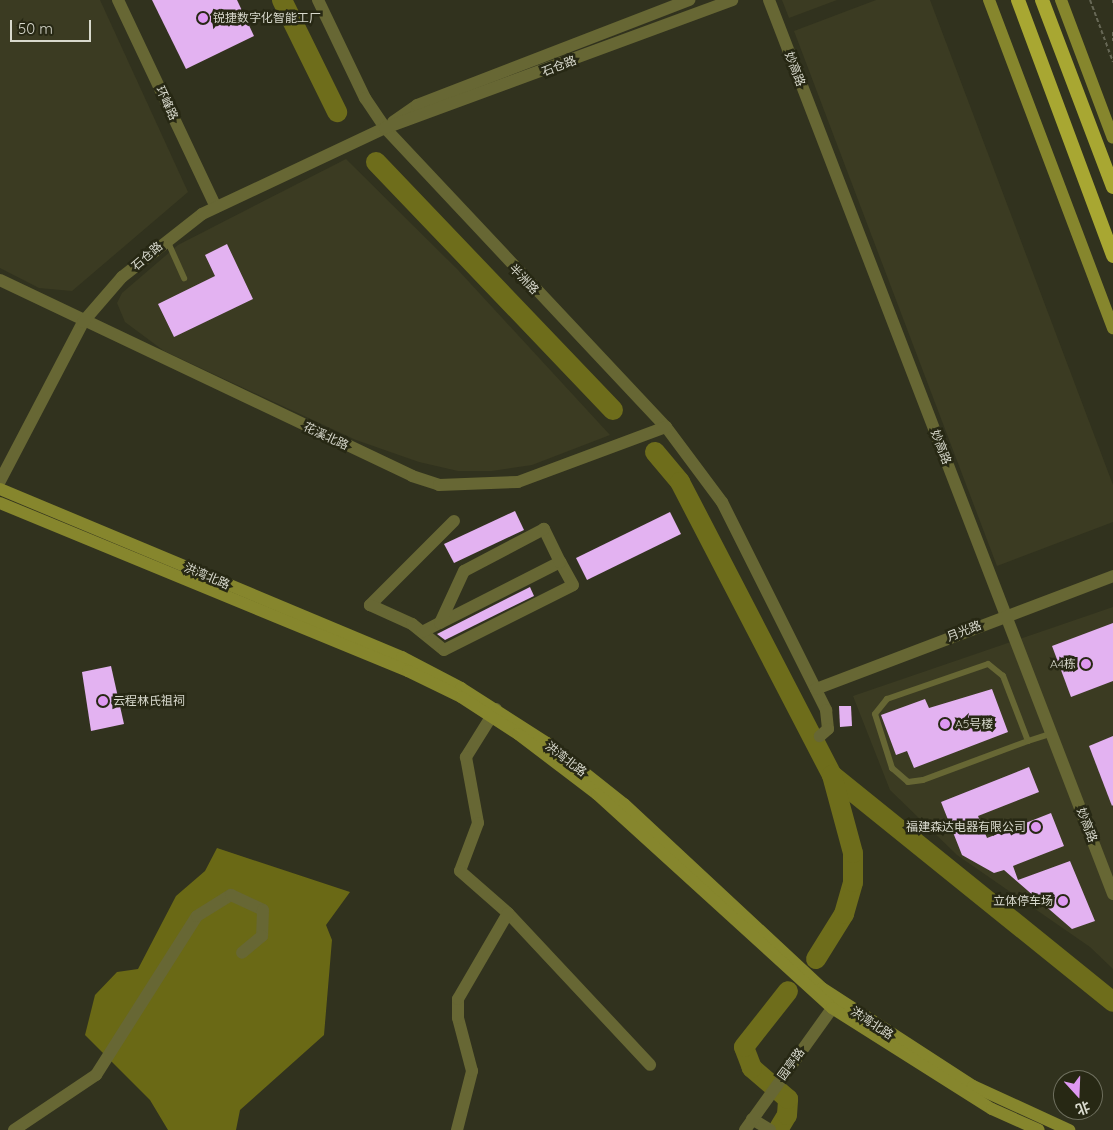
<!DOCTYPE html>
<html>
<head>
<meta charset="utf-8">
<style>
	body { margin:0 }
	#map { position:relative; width:1113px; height:1130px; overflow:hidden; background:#31321e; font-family:Quicksand,"Noto Sans SC",sans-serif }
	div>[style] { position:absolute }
	.built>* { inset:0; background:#3b3b22 }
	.forest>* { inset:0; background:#6a6915 }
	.river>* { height:20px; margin:-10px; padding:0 10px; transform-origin:10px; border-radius:10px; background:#6e6d1b }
	.building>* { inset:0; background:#e3b2f1 }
	.path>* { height:2px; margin-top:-1px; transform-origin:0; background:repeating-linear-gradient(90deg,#676856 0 4px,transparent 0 6.5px) }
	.service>* { height:6px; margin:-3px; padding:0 3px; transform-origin:3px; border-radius:3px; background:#676734 }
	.minor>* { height:12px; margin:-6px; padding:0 6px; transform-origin:6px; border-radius:6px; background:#676734 }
	.tertiary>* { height:12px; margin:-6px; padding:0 6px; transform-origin:6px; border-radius:6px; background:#676734 }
	.secondary>* { height:12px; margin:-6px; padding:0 6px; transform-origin:6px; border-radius:6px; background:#86862d }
	.trunk>* { height:14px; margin:-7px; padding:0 7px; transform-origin:7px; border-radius:7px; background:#a8a732 }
	.dots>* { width:14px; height:14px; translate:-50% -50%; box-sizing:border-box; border:2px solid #272814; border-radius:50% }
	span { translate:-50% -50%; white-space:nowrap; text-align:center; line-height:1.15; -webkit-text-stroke:5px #272814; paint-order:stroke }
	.poi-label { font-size:12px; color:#d8d9cd }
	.left { translate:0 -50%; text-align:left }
	.right { translate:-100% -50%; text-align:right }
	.street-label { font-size:12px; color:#d8d9cd }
	.north { position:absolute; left:1053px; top:1070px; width:50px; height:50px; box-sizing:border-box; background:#272814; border:1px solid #6e6f5e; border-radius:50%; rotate:160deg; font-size:14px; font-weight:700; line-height:20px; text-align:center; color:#d8d9cd }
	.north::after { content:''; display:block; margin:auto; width:18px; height:22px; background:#de98f2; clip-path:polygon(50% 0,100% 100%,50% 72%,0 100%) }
	.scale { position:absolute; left:10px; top:20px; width:81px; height:22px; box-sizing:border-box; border:2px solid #d8d9cd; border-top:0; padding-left:6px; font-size:15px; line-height:18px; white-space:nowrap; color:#d8d9cd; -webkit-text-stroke:4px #272814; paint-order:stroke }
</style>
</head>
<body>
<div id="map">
	<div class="built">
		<i style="clip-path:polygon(0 0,100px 0,188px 192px,72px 291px,39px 288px,0 268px)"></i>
		<i style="clip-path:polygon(782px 0,837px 0,789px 18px)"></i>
		<i style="clip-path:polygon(876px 0,930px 0,1113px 485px,1113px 522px,997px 566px,794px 31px)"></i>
		<i style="clip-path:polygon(346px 159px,458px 270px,610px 435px,532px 465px,492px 471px,458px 471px,419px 462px,356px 440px,164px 351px,125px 322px,117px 303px,122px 293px,178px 245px)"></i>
		<i style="clip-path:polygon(1113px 607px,1113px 969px,1090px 947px,957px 855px,890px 790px,853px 696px)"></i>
	</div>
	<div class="forest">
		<i style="clip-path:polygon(217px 848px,350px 892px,326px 925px,332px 940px,324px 1035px,240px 1110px,236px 1130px,168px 1130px,150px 1100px,85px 1035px,95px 995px,117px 972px,138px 969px,176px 896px,205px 871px)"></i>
	</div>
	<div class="river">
		<i style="left:282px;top:0;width:125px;rotate:63.8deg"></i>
		<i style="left:376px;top:162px;width:343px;rotate:46.3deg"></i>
		<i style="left:655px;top:452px;width:39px;rotate:50deg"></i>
		<i style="left:680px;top:482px;width:330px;rotate:62.6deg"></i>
		<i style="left:832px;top:775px;width:361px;rotate:38.9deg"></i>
		<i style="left:816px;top:959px;width:53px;rotate:-58.1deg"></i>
		<i style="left:844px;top:914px;width:33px;rotate:-74deg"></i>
		<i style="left:853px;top:882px;width:29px;rotate:-90deg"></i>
		<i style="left:853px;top:853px;width:81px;rotate:-105.1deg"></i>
		<i style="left:778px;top:1130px;width:17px;rotate:-59deg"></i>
		<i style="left:787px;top:1115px;width:16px;rotate:-86deg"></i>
		<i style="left:788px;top:1099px;width:48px;rotate:-139.3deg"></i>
		<i style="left:752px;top:1068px;width:22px;rotate:-111deg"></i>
		<i style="left:744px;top:1047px;width:71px;rotate:-51.8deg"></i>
	</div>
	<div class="building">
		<i style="clip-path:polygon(152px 0,237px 0,254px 36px,186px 69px)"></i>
		<i style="clip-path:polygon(227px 244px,253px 299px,174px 337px,158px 304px,215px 276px,205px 255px)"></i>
		<i style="clip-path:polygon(515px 511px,524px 530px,454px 563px,444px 544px)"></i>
		<i style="clip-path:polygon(670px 512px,681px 534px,587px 580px,576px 558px)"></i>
		<i style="clip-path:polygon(530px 587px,534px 596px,445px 640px,437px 634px)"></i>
		<i style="clip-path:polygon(1113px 623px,1113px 681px,1071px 697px,1052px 646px)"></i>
		<i style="clip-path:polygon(111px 666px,124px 724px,91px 731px,82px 672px)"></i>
		<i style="clip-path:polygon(992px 689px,1008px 732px,914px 768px,907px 751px,896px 755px,881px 715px,925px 699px,929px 708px)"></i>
		<i style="clip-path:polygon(839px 706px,851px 706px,852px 726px,840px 727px)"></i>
		<i style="clip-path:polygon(1113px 736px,1113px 805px,1112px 806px,1089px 746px)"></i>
		<i style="clip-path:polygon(1029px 767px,1039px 792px,978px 816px,987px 838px,1051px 813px,1064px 846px,1013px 866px,1018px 880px,1070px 861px,1095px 921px,1072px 929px,1004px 870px,994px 873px,962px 855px,941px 802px)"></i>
	</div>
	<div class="path">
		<i style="left:1090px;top:0;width:66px;rotate:69.6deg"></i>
		<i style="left:1113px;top:0;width:3px;rotate:90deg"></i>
		<i style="left:1113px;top:32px;width:9px;rotate:90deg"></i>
	</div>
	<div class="service">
		<i style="left:167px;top:240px;width:42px;rotate:65.9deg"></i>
		<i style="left:1028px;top:741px;width:70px;rotate:-111deg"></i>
		<i style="left:1003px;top:676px;width:19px;rotate:-141deg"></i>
		<i style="left:988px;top:664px;width:107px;rotate:160.9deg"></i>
		<i style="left:887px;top:699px;width:19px;rotate:129deg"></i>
		<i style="left:875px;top:714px;width:57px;rotate:72.5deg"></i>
		<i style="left:892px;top:768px;width:21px;rotate:41deg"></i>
		<i style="left:908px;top:782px;width:15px;rotate:-8deg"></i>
		<i style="left:923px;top:780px;width:112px;rotate:-20.4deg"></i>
		<i style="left:1028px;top:741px;width:25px;rotate:-18deg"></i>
	</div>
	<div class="minor">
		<i style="left:454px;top:521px;width:119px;rotate:135deg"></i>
		<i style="left:370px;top:605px;width:46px;rotate:24.3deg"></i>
		<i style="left:412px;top:624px;width:41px;rotate:39.1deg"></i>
		<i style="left:444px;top:650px;width:144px;rotate:-26.7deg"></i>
		<i style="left:573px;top:585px;width:26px;rotate:-119deg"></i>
		<i style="left:422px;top:632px;width:20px;rotate:-27deg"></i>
		<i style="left:440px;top:623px;width:135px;rotate:-26.9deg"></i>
		<i style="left:560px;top:562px;width:37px;rotate:-116deg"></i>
		<i style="left:544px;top:529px;width:90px;rotate:152.3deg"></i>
		<i style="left:464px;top:571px;width:57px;rotate:114.8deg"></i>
		<i style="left:496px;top:709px;width:57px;rotate:122deg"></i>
		<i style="left:466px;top:757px;width:67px;rotate:79.7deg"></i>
		<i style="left:478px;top:823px;width:51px;rotate:110.6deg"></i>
		<i style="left:460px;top:871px;width:64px;rotate:41.2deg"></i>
		<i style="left:508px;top:913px;width:208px;rotate:46.9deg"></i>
		<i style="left:752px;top:1119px;width:21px;rotate:31deg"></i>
		<i style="left:14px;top:1130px;width:99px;rotate:-33.9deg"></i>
		<i style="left:96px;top:1075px;width:188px;rotate:-57.6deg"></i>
		<i style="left:197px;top:916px;width:40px;rotate:-32deg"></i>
		<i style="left:231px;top:895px;width:35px;rotate:25deg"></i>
		<i style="left:263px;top:910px;width:26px;rotate:92deg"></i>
		<i style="left:262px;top:936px;width:26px;rotate:140deg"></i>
		<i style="left:457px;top:1130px;width:61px;rotate:-75.7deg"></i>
		<i style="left:472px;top:1071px;width:55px;rotate:-104.8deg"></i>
		<i style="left:458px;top:1018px;width:19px;rotate:-90deg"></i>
		<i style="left:458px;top:999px;width:99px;rotate:-59.8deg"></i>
	</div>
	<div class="tertiary">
		<i style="left:118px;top:0;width:229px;rotate:64.7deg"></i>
		<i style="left:318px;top:0;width:109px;rotate:64.4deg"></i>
		<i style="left:365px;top:98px;width:36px;rotate:56deg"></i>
		<i style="left:385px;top:128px;width:410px;rotate:46.8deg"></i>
		<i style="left:666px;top:427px;width:94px;rotate:53.3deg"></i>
		<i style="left:722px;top:502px;width:233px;rotate:63.4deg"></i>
		<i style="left:826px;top:710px;width:19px;rotate:84deg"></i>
		<i style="left:828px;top:729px;width:11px;rotate:139deg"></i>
		<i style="left:769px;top:0;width:958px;rotate:68.95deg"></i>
		<i style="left:393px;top:122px;width:29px;rotate:-35deg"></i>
		<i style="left:417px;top:105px;width:292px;rotate:-21.1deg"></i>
		<i style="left:0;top:280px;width:456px;rotate:25.4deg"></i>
		<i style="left:412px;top:476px;width:28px;rotate:18deg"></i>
		<i style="left:439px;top:485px;width:79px;rotate:-2.2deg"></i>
		<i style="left:518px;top:482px;width:158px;rotate:-20.4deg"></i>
		<i style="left:0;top:481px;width:179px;rotate:-62.4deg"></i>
		<i style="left:83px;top:322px;width:60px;rotate:-49.1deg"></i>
		<i style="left:122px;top:277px;width:102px;rotate:-38.2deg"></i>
		<i style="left:202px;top:214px;width:202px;rotate:-25.2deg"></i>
		<i style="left:385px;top:128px;width:370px;rotate:-20.2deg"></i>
		<i style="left:816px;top:689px;width:318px;rotate:-20.8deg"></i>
		<i style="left:745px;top:1130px;width:160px;rotate:-54.4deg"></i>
	</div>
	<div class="secondary">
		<i style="left:989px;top:0;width:351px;rotate:69.3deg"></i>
		<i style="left:1061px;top:0;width:147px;rotate:69.4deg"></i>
		<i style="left:0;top:489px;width:436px;rotate:22.7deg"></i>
		<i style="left:402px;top:657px;width:67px;rotate:27.7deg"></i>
		<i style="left:461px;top:688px;width:102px;rotate:32.6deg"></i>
		<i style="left:547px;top:743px;width:98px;rotate:38.4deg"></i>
		<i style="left:624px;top:804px;width:270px;rotate:42.9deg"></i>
		<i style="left:822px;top:988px;width:180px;rotate:33deg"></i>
		<i style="left:973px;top:1086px;width:106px;rotate:24.6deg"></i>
		<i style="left:0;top:503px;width:441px;rotate:22.4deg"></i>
		<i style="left:408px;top:671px;width:59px;rotate:26.1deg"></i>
		<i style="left:461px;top:697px;width:68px;rotate:33deg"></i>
		<i style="left:518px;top:734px;width:99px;rotate:37.2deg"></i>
		<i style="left:597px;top:794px;width:318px;rotate:42.3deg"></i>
		<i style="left:832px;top:1008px;width:189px;rotate:32.3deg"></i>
		<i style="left:992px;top:1109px;width:51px;rotate:24.1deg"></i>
	</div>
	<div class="trunk">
		<i style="left:1018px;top:0;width:273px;rotate:69.6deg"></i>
		<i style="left:1042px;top:0;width:200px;rotate:69.2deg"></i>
	</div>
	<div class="dots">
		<i style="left:203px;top:18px;background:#de98f2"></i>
		<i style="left:1086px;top:664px;background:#de98f2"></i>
		<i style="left:103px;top:701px;background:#de98f2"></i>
		<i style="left:945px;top:724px;background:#de98f2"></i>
		<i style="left:1036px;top:827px;background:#de98f2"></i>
		<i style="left:1063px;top:901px;background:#de98f2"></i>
	</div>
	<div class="poi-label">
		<span class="left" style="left:213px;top:18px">锐捷数字化智能工厂</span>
		<span class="right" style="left:1076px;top:664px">A4栋</span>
		<span class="left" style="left:113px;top:701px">云程林氏祖祠</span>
		<span class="left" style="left:955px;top:724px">A5号楼</span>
		<span class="right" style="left:1026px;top:827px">福建森达电器有限公司</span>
		<span class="right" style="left:1053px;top:901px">立体停车场</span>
	</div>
	<div class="street-label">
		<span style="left:559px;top:66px;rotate:-21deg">石仓路</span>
		<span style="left:795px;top:69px;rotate:69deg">妙高路</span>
		<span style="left:167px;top:103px;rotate:65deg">环峰路</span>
		<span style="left:147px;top:256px;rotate:-41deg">石仓路</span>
		<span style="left:524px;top:279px;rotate:46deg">半洲路</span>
		<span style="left:326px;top:436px;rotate:25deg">花溪北路</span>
		<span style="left:941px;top:447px;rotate:69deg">妙高路</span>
		<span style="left:207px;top:576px;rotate:23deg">洪湾北路</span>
		<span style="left:964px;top:631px;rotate:-21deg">月光路</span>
		<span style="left:566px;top:759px;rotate:38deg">洪湾北路</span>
		<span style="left:1087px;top:825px;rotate:69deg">妙高路</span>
		<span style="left:872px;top:1023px;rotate:33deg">洪湾北路</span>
		<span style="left:791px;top:1064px;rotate:-54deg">园亭路</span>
	</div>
	<div class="north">北</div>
	<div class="scale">50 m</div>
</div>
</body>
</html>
